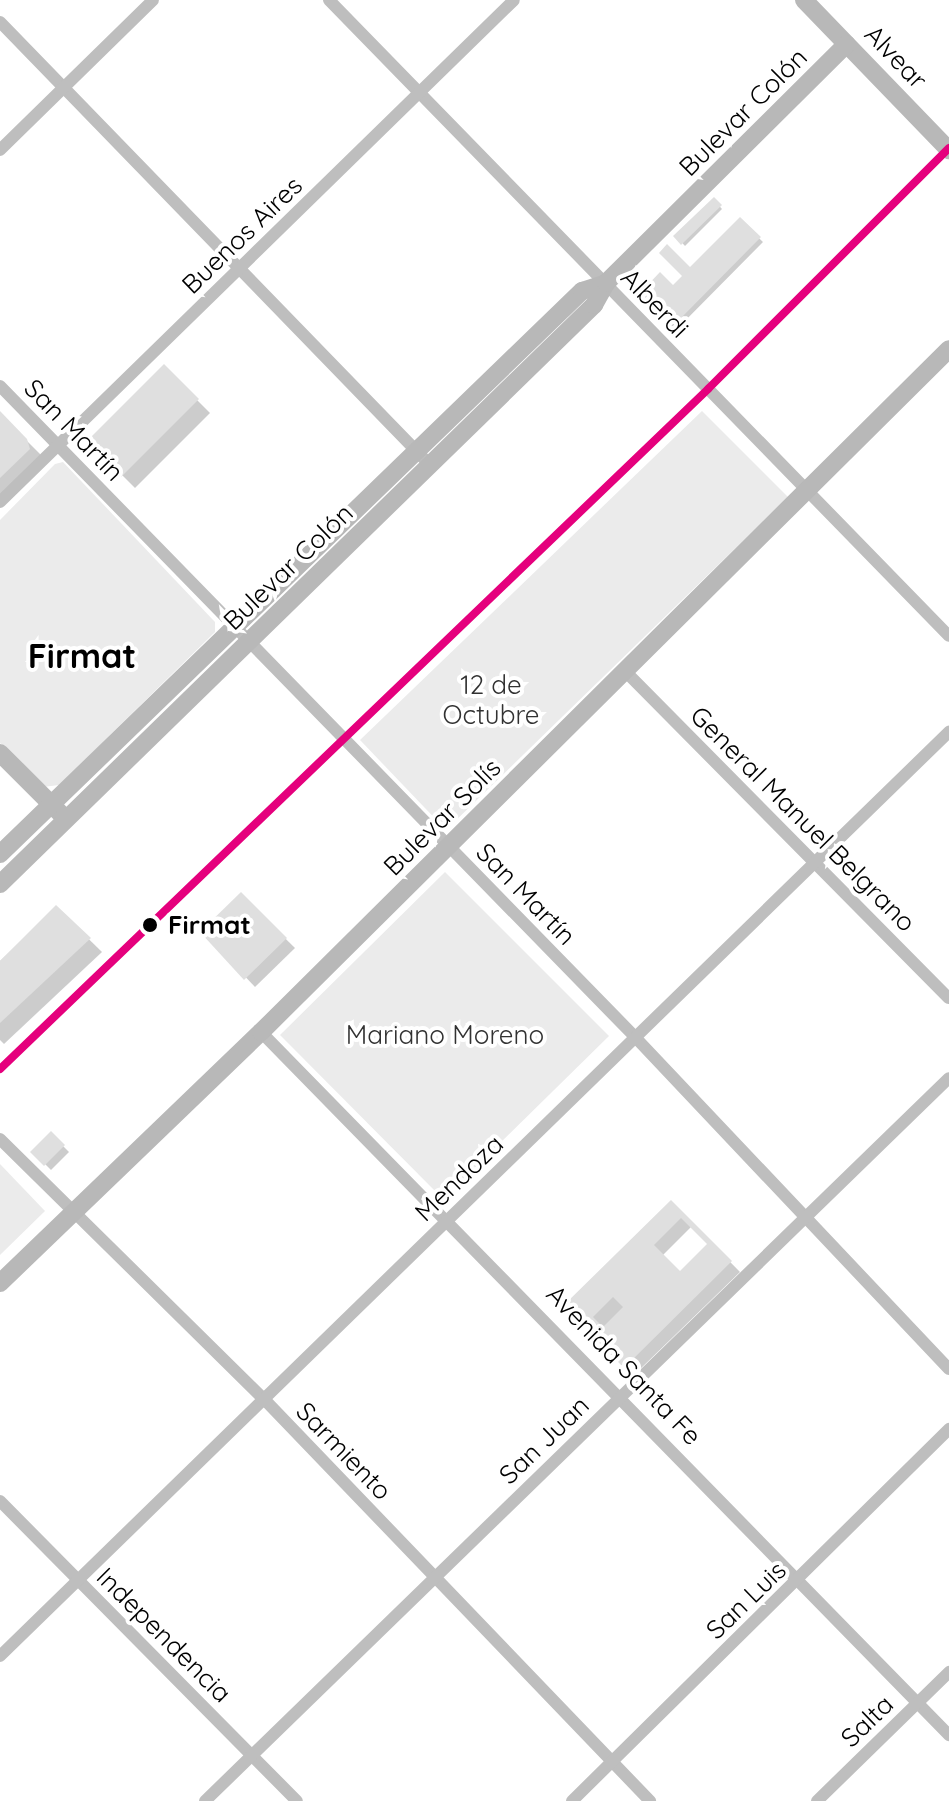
<!DOCTYPE html>
<html>
<head>
<meta charset="utf-8">
<style>
	body { margin:0 }
	#map { position:relative; width:949px; height:1801px; overflow:hidden; background:#fff; font-family:Quicksand,sans-serif }
	div>[style] { position:absolute }
	.green>* { inset:0; background:#ebebeb }
	.shadow>* { inset:0; background:#0003 }
	.building>* { inset:0; background:#dfdfdf }
	.street>* { height:12px; margin:-6px; padding:0 6px; transform-origin:6px; border-radius:6px; background:#bebebe }
	.secondary>* { height:18px; margin:-9px; padding:0 9px; transform-origin:9px; border-radius:9px; background:#b8b8b8 }
	.rail-1>* { height:8px; margin:-4px; padding:0 4px; transform-origin:4px; border-radius:4px; background:#e5007d }
	.dots>* { width:22px; height:22px; translate:-50% -50%; box-sizing:border-box; border:4px solid #fff; border-radius:50% }
	span { translate:-50% -50%; white-space:nowrap; text-align:center; line-height:1.15; -webkit-text-stroke:8px #fff; paint-order:stroke }
	.street-label { font-size:26px; color:#000 }
	.park-label { font-size:26px; color:#323232 }
	.stop-label { font-size:26px; color:#000; font-weight:700 }
	.left { translate:0 -50%; text-align:left }
	.district-label { font-size:34px; color:#000; font-weight:700 }
</style>
</head>
<body>
<div id="map">
	<div class="green">
		<i style="clip-path:polygon(702px 411px,788px 497px,446px 830px,360px 740px)"></i>
		<i style="clip-path:polygon(63px 462px,215px 622px,215px 632px,59px 785px,43px 787px,0 743px,0 520px,55px 464px)"></i>
		<i style="clip-path:polygon(445px 872px,609px 1036px,443px 1199px,280px 1035px)"></i>
		<i style="clip-path:polygon(0 1164px,45px 1211px,0 1255px)"></i>
	</div>
	<div class="shadow">
		<i style="clip-path:polygon(714px 200px,722px 209px,685px 246px,676px 236px)"></i>
		<i style="clip-path:polygon(740px 220px,763px 242px,675px 331px,644px 292px,673px 288px)"></i>
		<i style="clip-path:polygon(164px 367px,210px 413px,135px 488px,89px 442px)"></i>
		<i style="clip-path:polygon(0 414px,40px 454px,41px 462px,0 504px)"></i>
		<i style="clip-path:polygon(241px 895px,295px 948px,255px 987px,203px 932px)"></i>
		<i style="clip-path:polygon(56px 907px,102px 952px,4px 1044px,0 1040px,0 961px)"></i>
		<i style="clip-path:polygon(51px 1134px,69px 1152px,51px 1170px,33px 1152px)"></i>
		<i style="clip-path:polygon(evenodd,671px 1202px,740px 1272px,634px 1375px,566px 1306px,671px 1202px,692px 1226px,710px 1244px,680px 1274px,662px 1256px,692px 1226px)"></i>
	</div>
	<div class="building">
		<i style="clip-path:polygon(714px 197px,722px 205px,681px 245px,673px 236px)"></i>
		<i style="clip-path:polygon(740px 217px,761px 237px,680px 319px,671px 310px,661px 320px,641px 292px,660px 272px,673px 285px,682px 276px,659px 253px,667px 244px,690px 267px)"></i>
		<i style="clip-path:polygon(164px 364px,199px 399px,121px 477px,86px 442px)"></i>
		<i style="clip-path:polygon(0 411px,27px 439px,30px 449px,0 478px)"></i>
		<i style="clip-path:polygon(241px 892px,287px 938px,244px 980px,200px 932px)"></i>
		<i style="clip-path:polygon(56px 905px,91px 938px,0 1023px,0 961px)"></i>
		<i style="clip-path:polygon(51px 1131px,65px 1145px,44px 1166px,30px 1152px)"></i>
		<i style="clip-path:polygon(evenodd,671px 1200px,732px 1261px,624px 1368px,563px 1306px,671px 1200px,681px 1218px,707px 1244px,680px 1271px,654px 1245px,681px 1218px,671px 1200px,613px 1297px,623px 1307px,603px 1327px,593px 1317px,613px 1297px)"></i>
	</div>
	<div class="street">
		<i style="left:329px;top:0;width:888px;rotate:45.73deg"></i>
		<i style="left:0;top:22px;width:617px;rotate:45.85deg"></i>
		<i style="left:0;top:150px;width:214px;rotate:-44.4deg"></i>
		<i style="left:0;top:386px;width:909px;rotate:45.71deg"></i>
		<i style="left:635px;top:1037px;width:457px;rotate:46.6deg"></i>
		<i style="left:0;top:502px;width:718px;rotate:-44.32deg"></i>
		<i style="left:625px;top:671px;width:460px;rotate:45.3deg"></i>
		<i style="left:261px;top:1032px;width:984px;rotate:45.62deg"></i>
		<i style="left:0;top:1139px;width:369px;rotate:44.6deg"></i>
		<i style="left:263px;top:1398px;width:559px;rotate:46.16deg"></i>
		<i style="left:0;top:1501px;width:422px;rotate:45.3deg"></i>
		<i style="left:0;top:1656px;width:1325px;rotate:-44.24deg"></i>
		<i style="left:205px;top:1801px;width:1037px;rotate:-44.18deg"></i>
		<i style="left:572px;top:1801px;width:530px;rotate:-44.62deg"></i>
		<i style="left:817px;top:1801px;width:185px;rotate:-44.3deg"></i>
	</div>
	<div class="secondary">
		<i style="left:804px;top:0;width:209px;rotate:46deg"></i>
		<i style="left:0;top:753px;width:85px;rotate:45deg"></i>
		<i style="left:0;top:854px;width:810px;rotate:-44.05deg"></i>
		<i style="left:582px;top:291px;width:25px;rotate:-18deg"></i>
		<i style="left:0;top:884px;width:830px;rotate:-44.27deg"></i>
		<i style="left:594px;top:305px;width:25px;rotate:-61deg"></i>
		<i style="left:606px;top:283px;width:339px;rotate:-44.8deg"></i>
		<i style="left:0;top:1283px;width:362px;rotate:-43.9deg"></i>
		<i style="left:261px;top:1032px;width:969px;rotate:-44.79deg"></i>
	</div>
	<div class="rail-1">
		<i style="left:0;top:1069px;width:982px;rotate:-43.84deg"></i>
		<i style="left:708px;top:389px;width:341px;rotate:-45deg"></i>
	</div>
	<div class="dots">
		<i style="left:150px;top:925px;background:#000"></i>
	</div>
	<div class="street-label">
		<span style="left:896px;top:57px;rotate:46deg">Alvear</span>
		<span style="left:743px;top:112px;rotate:-45deg">Bulevar Colón</span>
		<span style="left:242px;top:235px;rotate:-44deg">Buenos Aires</span>
		<span style="left:655px;top:303px;rotate:46deg">Alberdi</span>
		<span style="left:74px;top:430px;rotate:46deg">San Martín</span>
		<span style="left:288px;top:567px;rotate:-44deg">Bulevar Colón</span>
		<span style="left:442px;top:817px;rotate:-45deg">Bulevar Solís</span>
		<span style="left:803px;top:819px;rotate:45deg">General Manuel Belgrano</span>
		<span style="left:526px;top:894px;rotate:46deg">San Martín</span>
		<span style="left:459px;top:1178px;rotate:-44deg">Mendoza</span>
		<span style="left:624px;top:1365px;rotate:46deg">Avenida Santa Fe</span>
		<span style="left:544px;top:1440px;rotate:-44deg">San Juan</span>
		<span style="left:344px;top:1451px;rotate:46deg">Sarmiento</span>
		<span style="left:746px;top:1600px;rotate:-44deg">San Luis</span>
		<span style="left:164px;top:1635px;rotate:45deg">Independencia</span>
		<span style="left:867px;top:1721px;rotate:-44deg">Salta</span>
	</div>
	<div class="park-label">
		<span style="left:491px;top:700px">12 de<br>Octubre</span>
		<span style="left:445px;top:1035px">Mariano Moreno</span>
	</div>
	<div class="stop-label">
		<span class="left" style="left:168px;top:925px">Firmat</span>
	</div>
	<div class="district-label">
		<span style="left:82px;top:656px">Firmat</span>
	</div>
</div>
</body>
</html>
